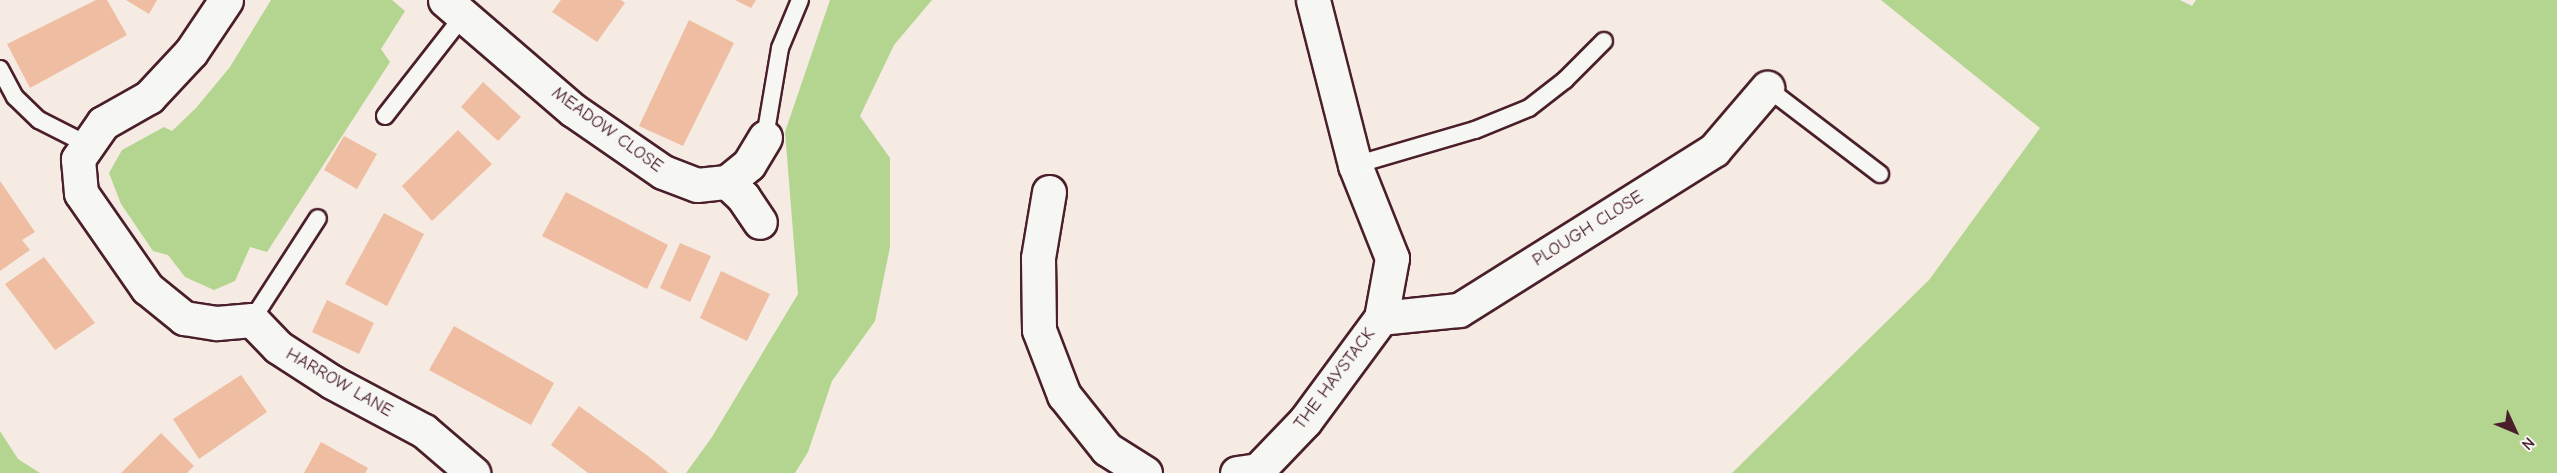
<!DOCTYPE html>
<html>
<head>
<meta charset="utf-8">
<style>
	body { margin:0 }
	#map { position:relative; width:2557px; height:473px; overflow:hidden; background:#f5ebe2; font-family:"Comic Neue",sans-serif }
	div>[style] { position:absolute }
	.green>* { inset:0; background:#b3d58f }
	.building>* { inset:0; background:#efbda1 }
	.roads { filter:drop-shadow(2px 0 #4a1f2b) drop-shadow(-2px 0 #4a1f2b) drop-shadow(0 2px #4a1f2b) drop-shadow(0 -2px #4a1f2b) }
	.service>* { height:16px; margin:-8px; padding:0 8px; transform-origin:8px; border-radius:8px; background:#f6f6f2 }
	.minor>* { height:33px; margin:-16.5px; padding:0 16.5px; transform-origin:16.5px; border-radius:16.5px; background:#f6f6f2 }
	span { translate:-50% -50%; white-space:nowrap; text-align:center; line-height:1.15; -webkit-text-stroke:4.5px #f6f6f2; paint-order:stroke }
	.street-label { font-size:18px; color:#4a1f2b }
	.north { position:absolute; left:2485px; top:401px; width:60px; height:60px; -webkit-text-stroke:4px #f6f6f2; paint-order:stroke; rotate:134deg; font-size:16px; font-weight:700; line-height:24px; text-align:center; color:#4a1f2b }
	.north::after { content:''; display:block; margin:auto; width:21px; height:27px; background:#4a1f2b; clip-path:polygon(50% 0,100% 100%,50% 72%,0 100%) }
</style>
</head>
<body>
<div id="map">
	<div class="green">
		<i style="clip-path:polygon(271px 0,392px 0,405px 11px,381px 49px,390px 62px,267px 252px,250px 247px,235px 281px,214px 290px,185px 277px,168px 255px,153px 251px,121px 204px,109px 173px,122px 150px,164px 127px,172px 131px,196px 108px,230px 67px)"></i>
		<i style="clip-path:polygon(830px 0,932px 0,894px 45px,860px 116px,890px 158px,890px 247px,875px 321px,832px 381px,808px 452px,795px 473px,686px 473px,712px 437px,798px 294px,785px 132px)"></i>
		<i style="clip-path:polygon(1881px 0,2180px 0,2192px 6px,2196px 0,2557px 0,2557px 473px,1732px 473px,1929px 280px,2040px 128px)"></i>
		<i style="clip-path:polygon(0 431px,18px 459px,40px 473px,0 473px)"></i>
	</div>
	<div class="building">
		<i style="clip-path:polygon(96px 0,107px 0,127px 35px,30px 88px,7px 44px)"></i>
		<i style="clip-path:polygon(126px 0,157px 0,149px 14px)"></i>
		<i style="clip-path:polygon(561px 0,621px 0,625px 3px,597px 42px,552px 12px)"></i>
		<i style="clip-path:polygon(735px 0,756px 0,751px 8px)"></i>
		<i style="clip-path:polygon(689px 20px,734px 43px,683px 146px,639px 126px)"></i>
		<i style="clip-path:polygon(483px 82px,521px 117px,498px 141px,461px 107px)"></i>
		<i style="clip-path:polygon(458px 130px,492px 164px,432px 221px,402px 186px)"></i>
		<i style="clip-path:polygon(344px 136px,377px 154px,357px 189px,324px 170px)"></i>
		<i style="clip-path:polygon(0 181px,35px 232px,22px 240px,30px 250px,0 271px)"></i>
		<i style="clip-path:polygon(566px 192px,668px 245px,647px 289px,542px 236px)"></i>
		<i style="clip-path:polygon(384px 213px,424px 234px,387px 306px,345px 284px)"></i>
		<i style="clip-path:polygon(680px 243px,711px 256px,690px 302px,660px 288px)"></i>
		<i style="clip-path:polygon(44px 257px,95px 323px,55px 350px,5px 284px)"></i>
		<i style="clip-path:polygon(721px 271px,770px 294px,747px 341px,700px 318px)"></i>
		<i style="clip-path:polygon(327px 300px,374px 323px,359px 354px,312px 332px)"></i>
		<i style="clip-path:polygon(454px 326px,554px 383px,531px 425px,429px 370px)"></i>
		<i style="clip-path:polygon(241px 375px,267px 412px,199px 459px,173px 419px)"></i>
		<i style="clip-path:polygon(579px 406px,648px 456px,669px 473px,588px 473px,551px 445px)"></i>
		<i style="clip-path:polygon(161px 433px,194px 466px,187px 473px,121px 473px)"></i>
		<i style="clip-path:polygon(321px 442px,368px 468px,365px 473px,304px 473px)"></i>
	</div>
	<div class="roads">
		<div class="service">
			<i style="left:0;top:69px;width:32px;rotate:62deg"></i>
			<i style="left:15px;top:97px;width:33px;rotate:44deg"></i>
			<i style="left:39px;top:120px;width:55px;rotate:27deg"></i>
			<i style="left:1767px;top:88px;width:142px;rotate:37.3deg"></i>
			<i style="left:385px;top:116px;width:127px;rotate:-52deg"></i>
			<i style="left:765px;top:137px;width:90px;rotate:-80.4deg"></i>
			<i style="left:780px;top:48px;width:52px;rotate:-67.4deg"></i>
			<i style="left:1355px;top:165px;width:125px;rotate:-16.3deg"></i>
			<i style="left:1475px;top:130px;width:58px;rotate:-22.2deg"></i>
			<i style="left:1529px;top:108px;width:46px;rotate:-37.9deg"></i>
			<i style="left:1565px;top:80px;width:55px;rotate:-45deg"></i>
			<i style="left:252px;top:320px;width:121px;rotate:-57.1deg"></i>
		</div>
		<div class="minor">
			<i style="left:226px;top:0;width:63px;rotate:123.9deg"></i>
			<i style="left:191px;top:52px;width:62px;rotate:133deg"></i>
			<i style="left:149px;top:97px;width:53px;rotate:150.5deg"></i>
			<i style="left:103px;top:123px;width:44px;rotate:124.8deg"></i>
			<i style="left:78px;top:159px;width:34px;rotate:85deg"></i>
			<i style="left:81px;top:193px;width:116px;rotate:55.2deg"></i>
			<i style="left:147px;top:288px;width:48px;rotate:39deg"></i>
			<i style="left:184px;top:318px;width:33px;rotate:9deg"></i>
			<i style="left:217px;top:323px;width:35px;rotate:-5deg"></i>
			<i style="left:252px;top:320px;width:37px;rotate:46deg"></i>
			<i style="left:278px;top:347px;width:64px;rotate:32.9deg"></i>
			<i style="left:332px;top:382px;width:104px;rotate:28deg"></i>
			<i style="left:424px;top:431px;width:65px;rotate:40.6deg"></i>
			<i style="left:445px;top:0;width:169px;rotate:40.7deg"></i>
			<i style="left:573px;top:110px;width:109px;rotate:34.6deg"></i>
			<i style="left:663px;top:172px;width:36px;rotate:21deg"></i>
			<i style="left:697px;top:185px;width:30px;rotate:-6deg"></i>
			<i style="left:727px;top:182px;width:22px;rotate:43deg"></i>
			<i style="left:743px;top:197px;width:30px;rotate:56deg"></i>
			<i style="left:727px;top:182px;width:28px;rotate:-39deg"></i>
			<i style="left:749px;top:164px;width:31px;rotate:-59deg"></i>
			<i style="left:1049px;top:192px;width:67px;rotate:99.5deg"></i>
			<i style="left:1038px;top:258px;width:72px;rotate:89.2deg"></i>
			<i style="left:1039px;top:330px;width:70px;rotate:69deg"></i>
			<i style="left:1064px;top:395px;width:69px;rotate:51.5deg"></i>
			<i style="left:1107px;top:449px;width:45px;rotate:32.3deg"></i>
			<i style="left:1381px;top:318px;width:78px;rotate:-5.9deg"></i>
			<i style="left:1459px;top:310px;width:301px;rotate:-32.1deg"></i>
			<i style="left:1714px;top:150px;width:82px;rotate:-49.5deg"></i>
			<i style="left:1237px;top:473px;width:21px;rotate:-8deg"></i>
			<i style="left:1258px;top:470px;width:68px;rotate:-46.2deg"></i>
			<i style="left:1305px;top:421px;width:128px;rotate:-53.6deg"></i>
			<i style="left:1381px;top:318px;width:61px;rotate:-79.6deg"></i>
			<i style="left:1392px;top:258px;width:100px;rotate:-111.7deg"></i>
			<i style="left:1355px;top:165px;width:170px;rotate:-104.3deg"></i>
		</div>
	</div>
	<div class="street-label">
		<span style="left:607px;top:130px;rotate:36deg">MEADOW CLOSE</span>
		<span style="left:1588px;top:229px;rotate:-32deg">PLOUGH CLOSE</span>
		<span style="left:1335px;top:379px;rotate:-53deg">THE HAYSTACK</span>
		<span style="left:339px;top:383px;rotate:30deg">HARROW LANE</span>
	</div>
	<div class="north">N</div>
</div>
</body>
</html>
